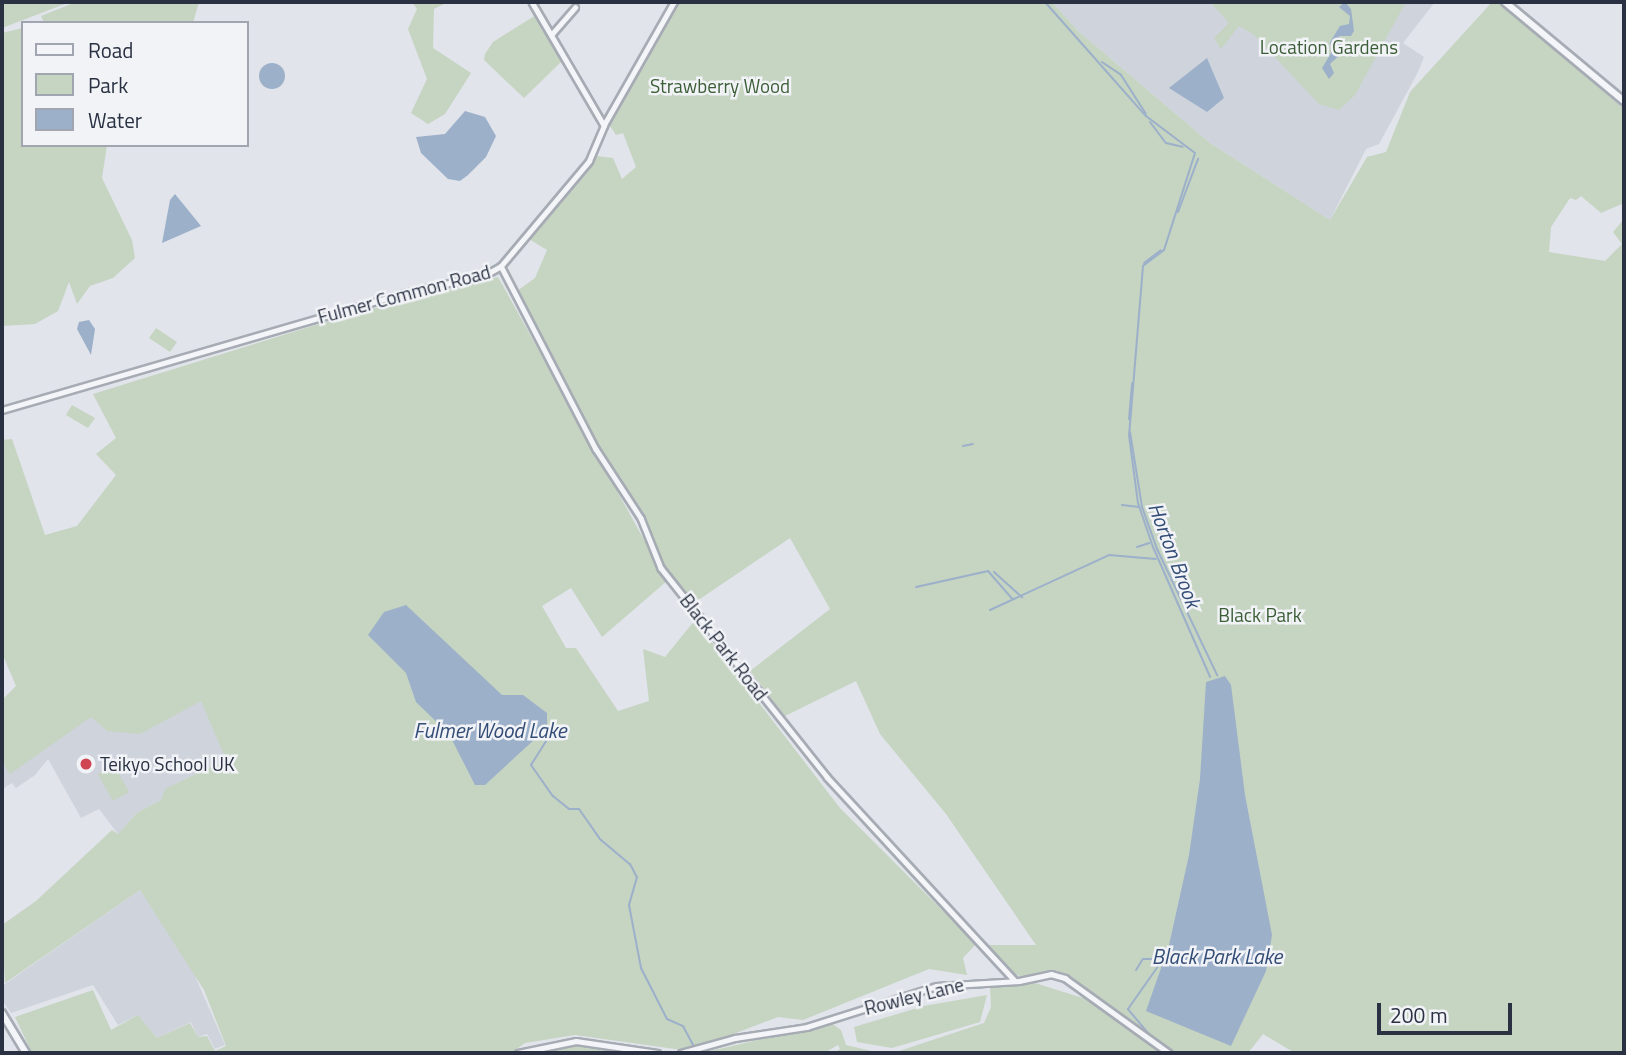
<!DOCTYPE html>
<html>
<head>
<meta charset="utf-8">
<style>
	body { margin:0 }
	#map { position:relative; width:1626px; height:1055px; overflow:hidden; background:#e1e4ea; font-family:"Titillium Web",sans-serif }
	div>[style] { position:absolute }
	.built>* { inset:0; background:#cfd3dc }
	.green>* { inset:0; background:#c6d4c2 }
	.water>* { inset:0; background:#9cb0ca }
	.round { border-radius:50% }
	.stream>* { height:2px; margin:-1px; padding:0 1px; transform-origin:1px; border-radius:1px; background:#9cb0ca }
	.roads { filter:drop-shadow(2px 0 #a6abb4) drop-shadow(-2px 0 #a6abb4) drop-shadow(0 2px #a6abb4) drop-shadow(0 -2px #a6abb4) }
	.minor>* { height:4.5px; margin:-2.25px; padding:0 2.25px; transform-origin:2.25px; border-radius:2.25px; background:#f4f5f8 }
	.tertiary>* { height:6px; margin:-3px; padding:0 3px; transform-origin:3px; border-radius:3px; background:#f4f5f8 }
	.dots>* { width:19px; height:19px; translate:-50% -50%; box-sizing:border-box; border:4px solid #f1f3f7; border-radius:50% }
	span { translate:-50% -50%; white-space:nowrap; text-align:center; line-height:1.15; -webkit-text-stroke:5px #f1f3f7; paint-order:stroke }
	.park-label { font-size:19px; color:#3c5e37 }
	.street-label { font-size:19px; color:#293142 }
	.poi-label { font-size:19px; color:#293142 }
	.left { translate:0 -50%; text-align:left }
	.water-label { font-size:21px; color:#334d76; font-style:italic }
	.frame { position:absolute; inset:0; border:4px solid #293142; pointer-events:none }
	.legend { position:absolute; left:21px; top:21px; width:228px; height:126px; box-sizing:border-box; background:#f1f3f7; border:2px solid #a1a5af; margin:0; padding:9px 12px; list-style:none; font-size:21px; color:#293142 }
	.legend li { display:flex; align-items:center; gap:14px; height:35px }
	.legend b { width:35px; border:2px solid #a1a5af }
	.scale { position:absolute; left:1377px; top:1003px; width:135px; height:32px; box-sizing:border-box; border:4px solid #293142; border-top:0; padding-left:9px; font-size:21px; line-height:24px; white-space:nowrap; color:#293142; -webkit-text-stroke:5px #f1f3f7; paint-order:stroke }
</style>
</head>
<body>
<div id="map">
	<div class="built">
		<i style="clip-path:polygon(1052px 2px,1435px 2px,1403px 43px,1424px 57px,1417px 74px,1379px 144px,1366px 149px,1330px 220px,1210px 143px,1078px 31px)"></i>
		<i style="clip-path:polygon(65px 692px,107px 731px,201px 700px,233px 775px,216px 764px,175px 784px,161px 800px,137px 813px,118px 834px,99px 809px,81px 818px,48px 759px,35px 775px,16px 788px,12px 783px,4px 788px,2px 732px)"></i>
		<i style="clip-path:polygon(140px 890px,189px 962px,225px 1045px,215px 1049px,207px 1034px,198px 1037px,191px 1022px,157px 1038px,138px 1015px,118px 1025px,93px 985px,11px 1013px,2px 1000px,2px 986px)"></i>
	</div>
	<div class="green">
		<i style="clip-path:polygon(2px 2px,70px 2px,2px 28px)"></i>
		<i style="clip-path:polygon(76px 2px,199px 2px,193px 23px,44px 23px,41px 16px)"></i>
		<i style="clip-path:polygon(412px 2px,448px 2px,434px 9px,433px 48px,471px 73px,445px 114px,428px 124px,411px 113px,427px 79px,408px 29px,417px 9px)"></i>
		<i style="clip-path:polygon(679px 2px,1052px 2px,1078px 31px,1210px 143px,1330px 220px,1367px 157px,1386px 152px,1410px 92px,1492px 2px,1499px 2px,1624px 109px,1624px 203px,1601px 213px,1581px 196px,1576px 200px,1570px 198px,1551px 227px,1549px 252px,1605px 261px,1622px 244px,1613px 232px,1624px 219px,1624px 1053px,1295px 1053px,1263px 1034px,1248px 1053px,1173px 1053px,1056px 970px,1024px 977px,1013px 974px,987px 945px,1036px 945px,946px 814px,880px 734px,856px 681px,785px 716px,750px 671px,830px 609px,790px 538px,694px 603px,663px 564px,642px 513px,589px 430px,517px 291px,535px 278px,547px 250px,529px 239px,597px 156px,613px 158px,622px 179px,636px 167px,623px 133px,616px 135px,608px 123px)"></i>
		<i style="clip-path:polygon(1210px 2px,1406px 2px,1355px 95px,1339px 110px,1319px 104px,1253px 34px,1239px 26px,1221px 49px,1214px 38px,1229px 23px)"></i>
		<i style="clip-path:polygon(536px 15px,563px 60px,524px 98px,484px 60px,485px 54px,493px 42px)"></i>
		<i style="clip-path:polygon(23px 28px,23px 145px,107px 145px,102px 178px,132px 240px,135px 258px,113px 278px,90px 286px,77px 304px,69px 282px,58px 311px,35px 324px,2px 326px,2px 33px)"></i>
		<i style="clip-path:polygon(498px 277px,667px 581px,602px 637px,571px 588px,542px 606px,566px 648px,576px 648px,618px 711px,649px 701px,643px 649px,665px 657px,695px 620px,840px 808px,976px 944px,963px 958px,967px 975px,929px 969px,803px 1020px,778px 1017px,689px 1051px,575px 1035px,525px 1043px,511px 1053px,32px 1053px,15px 1017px,93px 990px,111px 1030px,138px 1015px,157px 1038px,190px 1023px,198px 1037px,207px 1036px,215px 1051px,226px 1046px,204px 990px,140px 890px,5px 983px,2px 925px,36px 901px,112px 830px,118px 834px,137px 813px,161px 800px,165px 789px,216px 764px,232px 774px,201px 701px,140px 734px,107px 731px,91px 717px,10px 774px,2px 762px,2px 700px,16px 686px,2px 653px,2px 440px,12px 439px,45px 535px,77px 526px,116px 475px,96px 454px,116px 438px,93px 394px,348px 315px)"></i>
		<i style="clip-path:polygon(156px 328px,177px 342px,170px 352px,149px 338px)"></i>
		<i style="clip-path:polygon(72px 405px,95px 418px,88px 428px,66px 415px)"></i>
		<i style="clip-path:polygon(114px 765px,129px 792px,113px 801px,98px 774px)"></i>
		<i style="clip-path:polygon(1035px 983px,1086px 999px,1161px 1053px,893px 1053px,984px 1023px,991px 1007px,990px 987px)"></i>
		<i style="clip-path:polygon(987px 995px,980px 1022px,892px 1048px,857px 1042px,854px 1027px,924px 1006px)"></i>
		<i style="clip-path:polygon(831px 1023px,841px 1030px,846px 1045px,880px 1053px,834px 1053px,840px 1049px,838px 1045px,824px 1053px,702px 1053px)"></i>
		<i style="clip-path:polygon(588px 1045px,640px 1053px,527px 1053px,530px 1051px)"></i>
	</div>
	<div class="water">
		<i style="clip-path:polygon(1345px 2px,1351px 9px,1354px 31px,1351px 36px,1339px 36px,1343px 52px,1330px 64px,1334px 73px,1329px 79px,1322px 68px,1331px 53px,1330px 42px,1340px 26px,1349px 24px,1350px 16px,1339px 7px)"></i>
		<i style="clip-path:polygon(1207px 58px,1224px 98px,1207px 112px,1169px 88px)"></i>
		<i class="round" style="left:259px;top:63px;width:26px;height:26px"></i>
		<i style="clip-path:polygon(465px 111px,485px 117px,496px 136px,486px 157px,468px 175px,460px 181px,448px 179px,421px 153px,416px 137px,445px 134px)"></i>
		<i style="clip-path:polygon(175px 194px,201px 226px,162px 243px,170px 200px)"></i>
		<i style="clip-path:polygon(89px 320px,95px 329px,91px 355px,77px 329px,79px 322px)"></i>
		<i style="clip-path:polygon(406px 605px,502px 695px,523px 695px,547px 713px,547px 728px,485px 785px,475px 785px,449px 734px,416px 702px,406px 673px,368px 635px,384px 612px)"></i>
		<i style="clip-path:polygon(1225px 676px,1231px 685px,1245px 795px,1272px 935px,1266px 971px,1231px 1046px,1146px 1011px,1169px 945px,1189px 855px,1200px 779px,1206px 682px)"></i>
	</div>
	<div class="stream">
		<i style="left:1045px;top:2px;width:152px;rotate:48.5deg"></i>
		<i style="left:1146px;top:116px;width:61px;rotate:37.1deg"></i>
		<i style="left:1195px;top:153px;width:102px;rotate:107.7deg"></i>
		<i style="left:1164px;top:250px;width:26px;rotate:143deg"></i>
		<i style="left:1143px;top:266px;width:170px;rotate:94.7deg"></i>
		<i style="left:1129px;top:435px;width:69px;rotate:82.5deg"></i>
		<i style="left:1138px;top:503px;width:46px;rotate:71.2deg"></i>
		<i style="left:1153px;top:547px;width:142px;rotate:66.3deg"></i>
		<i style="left:1102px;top:62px;width:23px;rotate:34deg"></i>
		<i style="left:1121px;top:75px;width:46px;rotate:57.3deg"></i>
		<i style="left:1150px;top:122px;width:26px;rotate:53deg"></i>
		<i style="left:1166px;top:143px;width:17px;rotate:13deg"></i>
		<i style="left:1178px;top:212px;width:57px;rotate:-69.3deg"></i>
		<i style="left:1144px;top:263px;width:21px;rotate:-37deg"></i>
		<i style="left:1129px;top:419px;width:36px;rotate:-85deg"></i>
		<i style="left:1130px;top:432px;width:76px;rotate:80.9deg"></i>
		<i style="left:1142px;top:507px;width:45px;rotate:70.3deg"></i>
		<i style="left:1157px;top:549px;width:140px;rotate:64.5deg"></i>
		<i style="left:963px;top:446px;width:10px;rotate:-11deg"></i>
		<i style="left:1122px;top:505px;width:17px;rotate:7deg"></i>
		<i style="left:1137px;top:547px;width:13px;rotate:-18deg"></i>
		<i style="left:994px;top:572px;width:38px;rotate:42deg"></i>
		<i style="left:916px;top:587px;width:74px;rotate:-12.5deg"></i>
		<i style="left:988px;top:571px;width:37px;rotate:49deg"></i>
		<i style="left:990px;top:610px;width:131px;rotate:-24.8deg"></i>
		<i style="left:1109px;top:555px;width:47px;rotate:4.9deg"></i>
		<i style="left:547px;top:728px;width:8px;rotate:-7deg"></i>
		<i style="left:555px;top:727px;width:45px;rotate:122.3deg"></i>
		<i style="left:531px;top:765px;width:38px;rotate:55deg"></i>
		<i style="left:553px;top:796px;width:21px;rotate:39deg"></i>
		<i style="left:569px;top:809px;width:10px"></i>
		<i style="left:579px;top:809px;width:38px;rotate:55deg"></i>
		<i style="left:601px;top:840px;width:38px;rotate:40deg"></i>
		<i style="left:630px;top:864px;width:15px;rotate:62deg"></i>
		<i style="left:637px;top:877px;width:29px;rotate:106deg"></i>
		<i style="left:629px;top:905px;width:64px;rotate:79.2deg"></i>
		<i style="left:641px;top:968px;width:57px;rotate:63deg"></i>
		<i style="left:667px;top:1019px;width:17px;rotate:24deg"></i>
		<i style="left:683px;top:1026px;width:24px;rotate:62deg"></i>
		<i style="left:1136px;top:970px;width:13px;rotate:-58deg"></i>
		<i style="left:1143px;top:959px;width:21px"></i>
		<i style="left:1153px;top:1039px;width:39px;rotate:-130deg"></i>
		<i style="left:1128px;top:1009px;width:66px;rotate:-54.9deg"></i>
	</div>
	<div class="roads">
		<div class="minor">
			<i style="left:532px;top:2px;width:143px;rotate:59.7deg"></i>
			<i style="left:552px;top:34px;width:35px;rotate:-49deg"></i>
			<i style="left:501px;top:266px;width:206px;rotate:62.6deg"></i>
			<i style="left:596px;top:449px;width:82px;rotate:56.9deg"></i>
			<i style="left:641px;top:518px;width:54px;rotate:68.2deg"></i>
			<i style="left:661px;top:568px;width:267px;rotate:51.5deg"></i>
			<i style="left:827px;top:777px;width:276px;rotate:47.3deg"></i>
			<i style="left:2px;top:410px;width:415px;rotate:-16.2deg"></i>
			<i style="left:400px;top:294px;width:87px;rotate:-12.6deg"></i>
			<i style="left:485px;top:275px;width:18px;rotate:-29deg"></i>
			<i style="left:501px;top:266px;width:137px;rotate:-50deg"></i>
			<i style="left:589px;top:161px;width:39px;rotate:-67deg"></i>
			<i style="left:604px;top:125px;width:142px;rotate:-60.4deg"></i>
			<i style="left:518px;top:1053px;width:59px;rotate:-11.7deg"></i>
			<i style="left:576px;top:1041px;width:82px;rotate:8.4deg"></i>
			<i style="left:681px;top:1053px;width:56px;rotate:-15.5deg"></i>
			<i style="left:735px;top:1038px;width:73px;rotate:-8.7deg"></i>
			<i style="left:807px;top:1027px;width:135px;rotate:-17.6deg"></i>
			<i style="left:936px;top:986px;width:83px;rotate:-3.4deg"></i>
			<i style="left:1019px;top:981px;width:33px;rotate:-12deg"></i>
			<i style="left:1051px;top:974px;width:15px;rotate:16deg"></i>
			<i style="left:1065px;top:978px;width:128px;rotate:35.8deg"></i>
		</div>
		<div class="tertiary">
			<i style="left:1505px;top:2px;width:155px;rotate:39.8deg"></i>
			<i style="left:2px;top:1013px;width:47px;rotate:59deg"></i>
		</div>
	</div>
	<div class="dots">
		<i style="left:86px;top:764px;background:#cf4652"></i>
	</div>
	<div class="park-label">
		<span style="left:1329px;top:47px">Location Gardens</span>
		<span style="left:720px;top:86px">Strawberry Wood</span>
		<span style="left:1260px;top:615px">Black Park</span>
	</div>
	<div class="street-label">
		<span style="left:404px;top:294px;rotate:-15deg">Fulmer Common Road</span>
		<span style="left:724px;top:647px;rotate:52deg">Black Park Road</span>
		<span style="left:914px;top:996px;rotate:-14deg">Rowley Lane</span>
	</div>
	<div class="poi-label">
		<span class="left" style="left:100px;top:764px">Teikyo School UK</span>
	</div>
	<div class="water-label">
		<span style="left:1175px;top:555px;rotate:69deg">Horton Brook</span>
		<span style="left:490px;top:730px">Fulmer Wood Lake</span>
		<span style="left:1217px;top:956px">Black Park Lake</span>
	</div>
	<div class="frame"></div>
	<ul class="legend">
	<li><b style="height:9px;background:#f4f5f8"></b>Road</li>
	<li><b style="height:19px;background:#c6d4c2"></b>Park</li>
	<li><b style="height:19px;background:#9cb0ca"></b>Water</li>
	</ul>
	<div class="scale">200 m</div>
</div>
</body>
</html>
